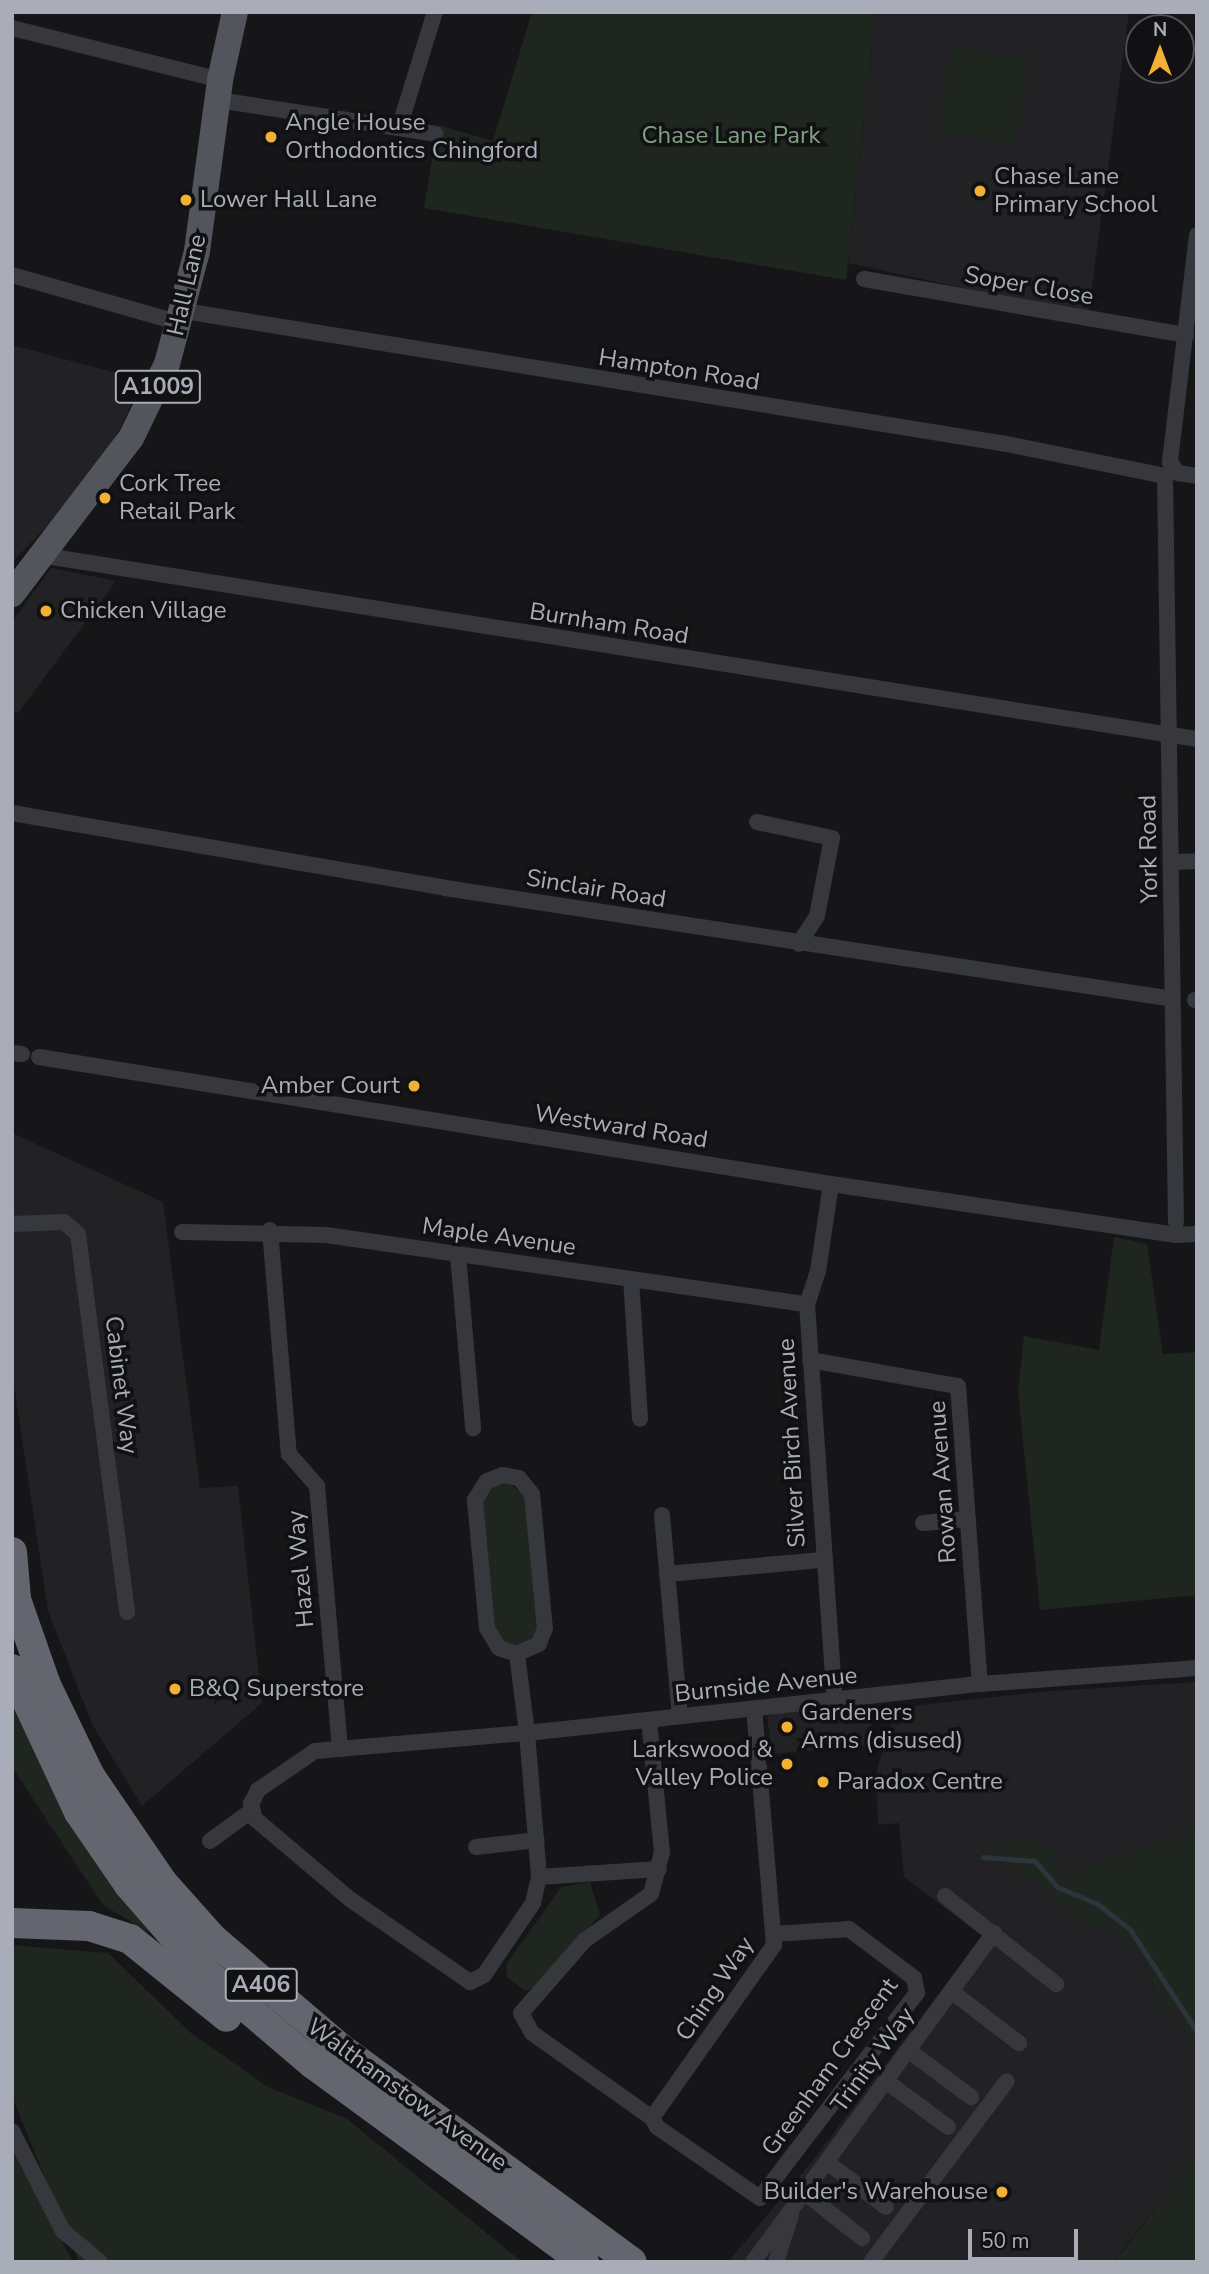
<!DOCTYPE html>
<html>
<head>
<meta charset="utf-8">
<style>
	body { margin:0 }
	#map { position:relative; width:1209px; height:2274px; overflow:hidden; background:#161618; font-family:"Nunito Sans",sans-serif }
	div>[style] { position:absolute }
	.built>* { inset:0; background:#222225 }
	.green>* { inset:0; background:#1e261f }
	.stream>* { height:4.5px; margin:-2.25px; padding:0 2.25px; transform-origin:2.25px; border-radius:2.25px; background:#2c353c }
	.street>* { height:16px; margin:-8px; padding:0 8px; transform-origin:8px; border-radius:8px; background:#37383d }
	.primary>* { height:26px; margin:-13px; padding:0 13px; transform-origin:13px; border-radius:13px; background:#53555c }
	.highway>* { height:30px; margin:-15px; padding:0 15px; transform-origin:15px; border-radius:15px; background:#63666e }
	.dots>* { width:19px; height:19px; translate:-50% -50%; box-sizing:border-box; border:4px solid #111113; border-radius:50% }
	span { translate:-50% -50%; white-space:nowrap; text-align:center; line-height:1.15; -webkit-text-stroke:7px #111113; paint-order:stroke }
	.shield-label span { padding:2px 5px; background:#111113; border:2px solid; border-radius:5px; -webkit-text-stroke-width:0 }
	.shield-label { font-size:23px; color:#a8adb8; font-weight:700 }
	.poi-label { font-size:24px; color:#a8adb8 }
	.left { translate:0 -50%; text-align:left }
	.right { translate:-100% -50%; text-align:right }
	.park-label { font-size:24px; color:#7fa381 }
	.street-label { font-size:24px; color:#a8adb8 }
	.frame { position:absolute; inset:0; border:14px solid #a8adb8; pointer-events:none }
	.north { position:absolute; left:1125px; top:14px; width:70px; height:70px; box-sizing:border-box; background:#111113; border:2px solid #4d4f55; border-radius:50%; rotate:0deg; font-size:19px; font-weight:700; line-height:28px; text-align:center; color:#a8adb8 }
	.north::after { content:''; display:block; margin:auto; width:24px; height:32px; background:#f2b134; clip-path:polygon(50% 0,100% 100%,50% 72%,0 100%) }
	.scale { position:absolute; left:968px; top:2229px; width:110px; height:32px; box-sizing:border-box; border:4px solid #a8adb8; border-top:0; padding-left:9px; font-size:21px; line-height:24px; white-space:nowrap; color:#a8adb8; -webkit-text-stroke:5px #111113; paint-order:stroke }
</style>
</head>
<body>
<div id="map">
	<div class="built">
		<i style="clip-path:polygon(876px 12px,1129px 12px,1088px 315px,848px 263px)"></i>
		<i style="clip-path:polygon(12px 345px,142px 380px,122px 425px,82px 491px,12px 562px)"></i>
		<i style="clip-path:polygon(51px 568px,116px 581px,18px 713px,12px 712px,12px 622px)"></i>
		<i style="clip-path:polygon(12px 1133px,163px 1202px,200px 1488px,238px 1486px,262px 1703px,142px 1806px,93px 1726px,48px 1611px,12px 1372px)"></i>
		<i style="clip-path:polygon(1197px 1682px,1197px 1832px,1059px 1877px,1035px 1848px,1019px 1844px,1090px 1923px,1130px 1940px,1152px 1975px,1157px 2008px,1180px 2010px,1187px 2035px,1197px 2045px,1197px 2156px,1113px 2262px,728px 2262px,815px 2158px,982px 1936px,904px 1877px,899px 1823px,878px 1825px,876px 1773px,894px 1713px,911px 1706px,1052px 1691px)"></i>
		<i style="clip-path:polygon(878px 1697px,866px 1746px,771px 1754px,767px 1711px)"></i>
	</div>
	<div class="green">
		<i style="clip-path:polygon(532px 12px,876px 12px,846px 280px,424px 208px,438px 125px,493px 141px)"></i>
		<i style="clip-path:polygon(951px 47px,1029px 59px,1016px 144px,938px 132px)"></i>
		<i style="clip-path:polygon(1114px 1237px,1147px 1244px,1163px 1354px,1197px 1352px,1197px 1595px,1040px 1610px,1018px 1391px,1024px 1336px,1099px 1350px)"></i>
		<i style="clip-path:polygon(506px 1482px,527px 1496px,539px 1627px,534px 1639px,519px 1646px,500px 1642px,492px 1630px,481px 1499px,495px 1485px)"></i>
		<i style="clip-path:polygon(12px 1698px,150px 1930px,148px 1932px,103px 1905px,12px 1767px)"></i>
		<i style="clip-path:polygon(1197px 1832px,1197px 2045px,1187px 2035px,1180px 2010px,1157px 2008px,1152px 1975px,1130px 1940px,1090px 1923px,987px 1847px,1035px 1842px,1036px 1848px,1052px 1848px,1059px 1877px)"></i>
		<i style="clip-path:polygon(590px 1882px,600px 1915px,535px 1987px,525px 1991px,507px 1977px,506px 1965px,561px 1887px)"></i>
		<i style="clip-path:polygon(12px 1945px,108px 1953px,191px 2033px,268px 2087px,347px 2119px,522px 2262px,79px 2262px,12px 2096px)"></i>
		<i style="clip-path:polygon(12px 2147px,20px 2161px,73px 2262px,12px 2262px)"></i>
		<i style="clip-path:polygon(1197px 2156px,1197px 2262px,1114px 2262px)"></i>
	</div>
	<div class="stream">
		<i style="left:983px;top:1857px;width:52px;rotate:4.4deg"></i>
		<i style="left:1035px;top:1861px;width:35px;rotate:49deg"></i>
		<i style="left:1058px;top:1887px;width:43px;rotate:23deg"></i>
		<i style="left:1098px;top:1904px;width:41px;rotate:38deg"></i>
		<i style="left:1130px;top:1929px;width:122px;rotate:56.7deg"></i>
	</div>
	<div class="street">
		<i style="left:12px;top:28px;width:214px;rotate:14deg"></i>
		<i style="left:218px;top:100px;width:183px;rotate:8.8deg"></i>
		<i style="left:399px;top:128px;width:121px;rotate:-72.8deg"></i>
		<i style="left:399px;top:128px;width:37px;rotate:9deg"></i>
		<i style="left:1197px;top:235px;width:229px;rotate:96.8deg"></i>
		<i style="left:1170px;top:462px;width:14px;rotate:54deg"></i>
		<i style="left:1178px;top:473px;width:19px;rotate:9deg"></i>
		<i style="left:12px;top:275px;width:175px;rotate:15.9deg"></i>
		<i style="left:864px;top:279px;width:327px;rotate:9.9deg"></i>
		<i style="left:184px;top:311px;width:834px;rotate:9.18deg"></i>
		<i style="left:1007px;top:444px;width:161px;rotate:11.4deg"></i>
		<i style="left:1165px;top:476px;width:746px;rotate:89.16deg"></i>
		<i style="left:40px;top:555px;width:1172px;rotate:9.04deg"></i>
		<i style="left:12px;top:813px;width:439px;rotate:9.8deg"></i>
		<i style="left:445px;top:888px;width:736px;rotate:8.67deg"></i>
		<i style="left:757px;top:822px;width:77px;rotate:12deg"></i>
		<i style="left:832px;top:838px;width:79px;rotate:100.9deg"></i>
		<i style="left:817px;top:916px;width:33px;rotate:123deg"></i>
		<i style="left:1172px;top:862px;width:25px;rotate:-2deg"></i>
		<i style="left:1195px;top:1000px;width:2px"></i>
		<i style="left:12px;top:1053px;width:10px;rotate:6deg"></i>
		<i style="left:39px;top:1057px;width:802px;rotate:9.11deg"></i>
		<i style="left:831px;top:1184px;width:349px;rotate:8.4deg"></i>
		<i style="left:1176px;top:1235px;width:21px;rotate:-3deg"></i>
		<i style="left:831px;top:1184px;width:88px;rotate:98.5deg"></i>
		<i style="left:818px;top:1271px;width:35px;rotate:108deg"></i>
		<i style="left:807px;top:1304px;width:398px;rotate:86deg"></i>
		<i style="left:12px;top:1224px;width:52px;rotate:-2.2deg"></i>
		<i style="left:64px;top:1222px;width:18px;rotate:41deg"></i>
		<i style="left:78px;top:1234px;width:381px;rotate:82.6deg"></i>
		<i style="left:270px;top:1230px;width:225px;rotate:85.2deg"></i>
		<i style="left:289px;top:1454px;width:43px;rotate:48.8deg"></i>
		<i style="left:317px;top:1486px;width:264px;rotate:85deg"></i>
		<i style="left:182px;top:1232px;width:144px;rotate:1.2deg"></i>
		<i style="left:326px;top:1235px;width:486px;rotate:8.2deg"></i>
		<i style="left:458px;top:1255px;width:174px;rotate:85deg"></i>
		<i style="left:631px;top:1279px;width:140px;rotate:86.3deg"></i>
		<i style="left:810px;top:1360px;width:150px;rotate:10deg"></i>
		<i style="left:958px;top:1386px;width:299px;rotate:85.8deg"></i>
		<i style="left:503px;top:1475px;width:16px;rotate:11deg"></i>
		<i style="left:519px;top:1478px;width:21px;rotate:51deg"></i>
		<i style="left:532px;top:1494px;width:135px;rotate:84.5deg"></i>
		<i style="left:545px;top:1628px;width:17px;rotate:111deg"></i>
		<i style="left:539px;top:1644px;width:24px;rotate:156deg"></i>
		<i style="left:517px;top:1654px;width:19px;rotate:-162deg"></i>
		<i style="left:499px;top:1648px;width:23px;rotate:-121deg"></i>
		<i style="left:487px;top:1628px;width:129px;rotate:-95.4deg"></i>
		<i style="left:475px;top:1500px;width:22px;rotate:-58deg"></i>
		<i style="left:487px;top:1481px;width:17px;rotate:-21deg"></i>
		<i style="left:662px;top:1515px;width:202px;rotate:84.9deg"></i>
		<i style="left:923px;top:1523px;width:45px;rotate:-5.1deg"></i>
		<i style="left:667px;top:1574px;width:156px;rotate:-5.2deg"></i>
		<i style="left:517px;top:1654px;width:80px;rotate:82.8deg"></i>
		<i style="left:527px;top:1733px;width:144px;rotate:85.2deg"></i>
		<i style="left:539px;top:1877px;width:27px;rotate:103deg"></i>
		<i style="left:533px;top:1903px;width:87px;rotate:124.2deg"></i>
		<i style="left:484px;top:1975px;width:16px;rotate:153deg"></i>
		<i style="left:470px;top:1982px;width:145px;rotate:-145.4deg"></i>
		<i style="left:351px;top:1900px;width:126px;rotate:-139.8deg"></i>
		<i style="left:255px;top:1819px;width:16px;rotate:-105deg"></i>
		<i style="left:251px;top:1804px;width:16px;rotate:-63deg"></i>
		<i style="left:258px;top:1790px;width:69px;rotate:-34.4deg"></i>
		<i style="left:315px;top:1751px;width:213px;rotate:-4.9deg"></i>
		<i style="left:527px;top:1733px;width:456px;rotate:-6.2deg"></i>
		<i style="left:980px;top:1684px;width:218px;rotate:-4.2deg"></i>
		<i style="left:649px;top:1720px;width:133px;rotate:84.4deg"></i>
		<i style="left:662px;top:1852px;width:43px;rotate:104.7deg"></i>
		<i style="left:651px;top:1894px;width:80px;rotate:145.1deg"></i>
		<i style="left:585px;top:1940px;width:97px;rotate:131.2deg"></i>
		<i style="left:521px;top:2013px;width:23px;rotate:61deg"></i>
		<i style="left:532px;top:2033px;width:147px;rotate:35.3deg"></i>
		<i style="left:652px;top:2118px;width:212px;rotate:-54.8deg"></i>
		<i style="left:774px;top:1945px;width:237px;rotate:-94.8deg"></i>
		<i style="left:210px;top:1841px;width:51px;rotate:-36.2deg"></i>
		<i style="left:476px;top:1847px;width:61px;rotate:-6.5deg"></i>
		<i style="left:539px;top:1877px;width:120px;rotate:-3.8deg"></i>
		<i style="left:945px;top:1896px;width:142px;rotate:38.4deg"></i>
		<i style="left:951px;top:1991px;width:86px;rotate:37.4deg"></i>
		<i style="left:908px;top:2050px;width:79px;rotate:36.7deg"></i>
		<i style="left:886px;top:2081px;width:77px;rotate:36.6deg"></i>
		<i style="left:652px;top:2118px;width:10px;rotate:61deg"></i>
		<i style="left:657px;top:2127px;width:125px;rotate:34.6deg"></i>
		<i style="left:760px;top:2198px;width:258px;rotate:-52.6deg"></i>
		<i style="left:917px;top:1993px;width:15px;rotate:-101deg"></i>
		<i style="left:914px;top:1978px;width:81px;rotate:-143deg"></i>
		<i style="left:849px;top:1929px;width:76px;rotate:176.2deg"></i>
		<i style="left:12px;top:2131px;width:112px;rotate:63deg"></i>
		<i style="left:63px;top:2231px;width:48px;rotate:40deg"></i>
		<i style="left:827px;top:2162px;width:74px;rotate:37.3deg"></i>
		<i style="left:805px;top:2193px;width:73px;rotate:38.3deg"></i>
		<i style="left:753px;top:2262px;width:408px;rotate:-53.8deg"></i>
		<i style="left:776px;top:2262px;width:49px;rotate:-72.3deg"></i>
		<i style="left:871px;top:2262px;width:226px;rotate:-53.1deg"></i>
	</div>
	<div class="primary">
		<i style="left:12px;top:594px;width:196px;rotate:-52.7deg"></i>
		<i style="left:131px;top:438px;width:82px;rotate:-64.1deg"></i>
		<i style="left:167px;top:364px;width:117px;rotate:-75.1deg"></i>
		<i style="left:197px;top:251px;width:173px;rotate:-82.3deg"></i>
		<i style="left:220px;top:80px;width:70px;rotate:-77.6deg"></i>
	</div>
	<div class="highway">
		<i style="left:12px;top:1552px;width:47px;rotate:85.1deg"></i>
		<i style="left:12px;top:1588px;width:103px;rotate:70.7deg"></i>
		<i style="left:46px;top:1685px;width:101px;rotate:64.2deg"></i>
		<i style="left:90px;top:1776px;width:130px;rotate:55.7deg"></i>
		<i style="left:163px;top:1883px;width:75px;rotate:48.2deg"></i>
		<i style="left:213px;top:1939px;width:166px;rotate:40.6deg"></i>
		<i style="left:339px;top:2047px;width:363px;rotate:36.3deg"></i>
		<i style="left:12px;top:1669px;width:158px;rotate:64.9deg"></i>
		<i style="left:79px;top:1812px;width:88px;rotate:55.6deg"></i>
		<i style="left:129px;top:1885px;width:114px;rotate:48.9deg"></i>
		<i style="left:204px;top:1971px;width:143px;rotate:40.5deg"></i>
		<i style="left:313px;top:2064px;width:336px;rotate:36.2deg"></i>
		<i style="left:12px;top:1923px;width:77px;rotate:2.2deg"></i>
		<i style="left:89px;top:1926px;width:43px;rotate:17.6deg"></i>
		<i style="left:130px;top:1939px;width:124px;rotate:38.8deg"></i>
	</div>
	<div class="dots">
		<i style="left:271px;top:137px;background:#f2b134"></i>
		<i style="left:980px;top:191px;background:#f2b134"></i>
		<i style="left:186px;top:200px;background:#f2b134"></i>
		<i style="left:105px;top:498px;background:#f2b134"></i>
		<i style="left:46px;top:611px;background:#f2b134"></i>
		<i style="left:414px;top:1086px;background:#f2b134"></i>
		<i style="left:175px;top:1689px;background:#f2b134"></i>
		<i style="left:787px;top:1727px;background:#f2b134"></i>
		<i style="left:787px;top:1764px;background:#f2b134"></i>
		<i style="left:823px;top:1782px;background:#f2b134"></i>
		<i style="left:1002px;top:2192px;background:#f2b134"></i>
	</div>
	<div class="shield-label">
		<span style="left:158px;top:387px">A1009</span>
		<span style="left:261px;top:1985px">A406</span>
	</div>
	<div class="poi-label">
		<span class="left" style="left:285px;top:137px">Angle House<br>Orthodontics Chingford</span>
		<span class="left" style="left:994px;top:191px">Chase Lane<br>Primary School</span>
		<span class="left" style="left:200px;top:200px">Lower Hall Lane</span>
		<span class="left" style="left:119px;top:498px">Cork Tree<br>Retail Park</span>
		<span class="left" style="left:60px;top:611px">Chicken Village</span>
		<span class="right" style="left:400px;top:1086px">Amber Court</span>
		<span class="left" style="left:189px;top:1689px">B&amp;Q Superstore</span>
		<span class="left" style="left:801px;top:1727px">Gardeners<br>Arms (disused)</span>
		<span class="right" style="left:773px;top:1764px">Larkswood &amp;<br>Valley Police</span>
		<span class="left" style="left:837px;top:1782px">Paradox Centre</span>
		<span class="right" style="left:988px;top:2192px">Builder's Warehouse</span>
	</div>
	<div class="park-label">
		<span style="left:731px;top:136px">Chase Lane Park</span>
	</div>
	<div class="street-label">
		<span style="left:187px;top:285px;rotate:-77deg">Hall Lane</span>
		<span style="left:1029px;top:286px;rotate:10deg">Soper Close</span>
		<span style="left:679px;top:370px;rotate:9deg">Hampton Road</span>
		<span style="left:609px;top:624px;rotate:9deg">Burnham Road</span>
		<span style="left:1149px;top:849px;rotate:-91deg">York Road</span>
		<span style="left:596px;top:889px;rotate:9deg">Sinclair Road</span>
		<span style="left:621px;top:1127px;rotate:9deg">Westward Road</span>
		<span style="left:499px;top:1237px;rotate:8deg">Maple Avenue</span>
		<span style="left:121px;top:1385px;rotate:83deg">Cabinet Way</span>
		<span style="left:792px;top:1443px;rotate:-93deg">Silver Birch Avenue</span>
		<span style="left:943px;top:1482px;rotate:-94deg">Rowan Avenue</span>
		<span style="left:301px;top:1569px;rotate:-95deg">Hazel Way</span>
		<span style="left:766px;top:1685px;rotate:-6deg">Burnside Avenue</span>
		<span style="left:715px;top:1989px;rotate:-56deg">Ching Way</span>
		<span style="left:873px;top:2060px;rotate:-54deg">Trinity Way</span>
		<span style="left:830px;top:2067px;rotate:-54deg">Greenham Crescent</span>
		<span style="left:407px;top:2095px;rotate:36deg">Walthamstow Avenue</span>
	</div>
	<div class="frame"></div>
	<div class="north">N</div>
	<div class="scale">50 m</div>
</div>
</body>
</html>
